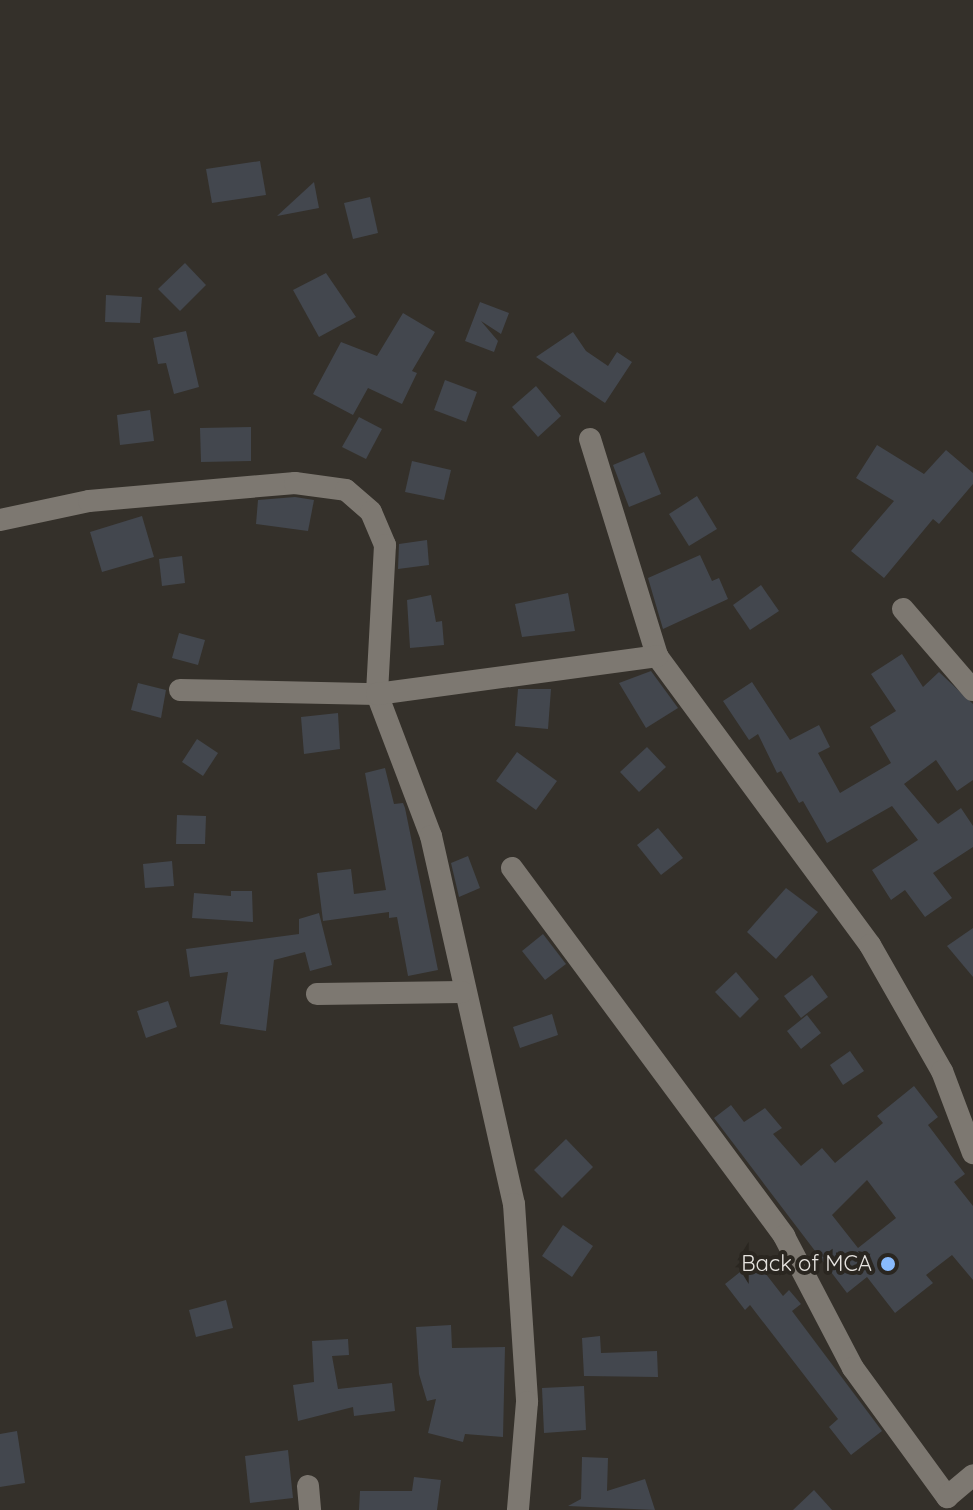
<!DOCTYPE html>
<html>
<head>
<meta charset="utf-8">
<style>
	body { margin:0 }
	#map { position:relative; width:973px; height:1510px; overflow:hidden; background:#34302a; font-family:Quicksand,sans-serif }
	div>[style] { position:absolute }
	.building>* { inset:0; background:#43474e }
	.minor>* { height:22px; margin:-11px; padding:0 11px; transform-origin:11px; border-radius:11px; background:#7d7871 }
	.dots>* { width:22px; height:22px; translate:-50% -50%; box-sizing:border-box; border:4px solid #2a2620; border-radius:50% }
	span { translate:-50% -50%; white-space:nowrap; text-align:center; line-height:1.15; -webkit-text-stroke:8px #2a2620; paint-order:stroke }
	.poi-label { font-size:22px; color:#e6e3df }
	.right { translate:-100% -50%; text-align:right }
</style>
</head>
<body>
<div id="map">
	<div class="building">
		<i style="clip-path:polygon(260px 161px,266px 195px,212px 203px,206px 169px)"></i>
		<i style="clip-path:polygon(314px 182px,319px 208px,277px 216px)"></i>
		<i style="clip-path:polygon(370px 197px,378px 233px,353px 239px,344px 203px)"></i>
		<i style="clip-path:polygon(185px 263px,206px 285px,180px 311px,158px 289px)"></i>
		<i style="clip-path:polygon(326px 273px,356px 317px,319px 337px,293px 290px)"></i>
		<i style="clip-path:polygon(106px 295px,142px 297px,140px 323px,105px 322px)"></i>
		<i style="clip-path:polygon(480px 302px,509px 313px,501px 334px,481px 321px,498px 341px,494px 352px,465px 341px)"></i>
		<i style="clip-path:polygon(403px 313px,435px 332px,412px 371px,417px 373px,402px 404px,368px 388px,353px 415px,313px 394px,341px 342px,377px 356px)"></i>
		<i style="clip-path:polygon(186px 331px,199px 387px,174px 394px,166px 363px,158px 364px,153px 338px)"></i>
		<i style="clip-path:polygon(573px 332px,586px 351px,608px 366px,617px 352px,632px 362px,605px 403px,536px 357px)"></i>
		<i style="clip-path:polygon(445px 380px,477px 392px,466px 422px,434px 410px)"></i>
		<i style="clip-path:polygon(536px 386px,561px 416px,538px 437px,512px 407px)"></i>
		<i style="clip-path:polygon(150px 410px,154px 441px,120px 445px,117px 415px)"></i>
		<i style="clip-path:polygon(359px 417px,382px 429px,366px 459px,342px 447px)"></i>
		<i style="clip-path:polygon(251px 427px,251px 461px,201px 462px,200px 428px)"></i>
		<i style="clip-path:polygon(877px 445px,924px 474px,946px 450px,973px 473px,973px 484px,939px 524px,933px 519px,884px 578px,851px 551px,894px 501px,856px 478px)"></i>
		<i style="clip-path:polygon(644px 452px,661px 494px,629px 507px,613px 465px)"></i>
		<i style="clip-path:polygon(412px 461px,451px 470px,444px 500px,405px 492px)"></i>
		<i style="clip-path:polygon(697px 496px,717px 529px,689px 546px,669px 514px)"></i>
		<i style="clip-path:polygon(295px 497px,314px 500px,308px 531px,256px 524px,258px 500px)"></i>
		<i style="clip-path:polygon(142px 516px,154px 557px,102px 572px,90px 532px)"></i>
		<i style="clip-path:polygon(427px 540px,429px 565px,398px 569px,399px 544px)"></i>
		<i style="clip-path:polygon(700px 555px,712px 581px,719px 578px,728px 599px,663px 629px,648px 578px)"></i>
		<i style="clip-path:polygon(182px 556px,185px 583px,162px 586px,159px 559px)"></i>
		<i style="clip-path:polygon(761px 585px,779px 611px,750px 630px,733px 605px)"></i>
		<i style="clip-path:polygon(568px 593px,575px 631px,522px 637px,515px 604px)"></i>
		<i style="clip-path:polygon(431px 595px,436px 622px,442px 621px,444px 645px,410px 648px,407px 600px)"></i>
		<i style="clip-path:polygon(179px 633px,205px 640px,198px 665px,172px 658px)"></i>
		<i style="clip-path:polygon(902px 654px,923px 687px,939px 672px,973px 704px,973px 780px,957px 791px,936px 760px,904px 784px,938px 824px,961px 808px,973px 826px,973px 847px,933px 873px,952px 898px,925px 917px,905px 890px,891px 900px,872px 870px,918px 840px,892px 806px,827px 843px,803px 801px,799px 803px,781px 771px,777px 773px,758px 734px,749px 740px,723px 701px,752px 682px,790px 740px,819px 725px,830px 747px,818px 753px,840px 793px,891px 763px,870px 727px,896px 711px,871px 674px)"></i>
		<i style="clip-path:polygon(651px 671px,678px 708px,646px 728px,619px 683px)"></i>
		<i style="clip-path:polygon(138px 683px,166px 690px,161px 718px,131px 710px)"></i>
		<i style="clip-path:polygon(518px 689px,551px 689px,548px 729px,515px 726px)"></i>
		<i style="clip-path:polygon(338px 713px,340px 749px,304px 754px,301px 717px)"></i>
		<i style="clip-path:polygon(197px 739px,218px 753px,203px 776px,182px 762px)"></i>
		<i style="clip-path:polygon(647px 747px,666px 767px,639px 792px,620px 772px)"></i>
		<i style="clip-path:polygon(517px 752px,557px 781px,536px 810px,496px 781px)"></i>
		<i style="clip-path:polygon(385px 768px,394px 804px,403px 803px,405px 808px,438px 970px,408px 976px,397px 917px,389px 918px,389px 912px,323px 921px,317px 873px,351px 869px,354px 894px,386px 890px,365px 773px)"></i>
		<i style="clip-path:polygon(177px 815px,206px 816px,205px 844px,176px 844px)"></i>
		<i style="clip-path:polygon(658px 828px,683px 858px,661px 875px,637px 845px)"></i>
		<i style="clip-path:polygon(468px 856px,480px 888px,459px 897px,451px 863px)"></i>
		<i style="clip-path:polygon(172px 861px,174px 886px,145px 888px,143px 864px)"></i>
		<i style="clip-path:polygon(786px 888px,818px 912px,776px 959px,747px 932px)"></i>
		<i style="clip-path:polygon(231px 891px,252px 891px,253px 922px,192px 918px,194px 893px,231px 896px)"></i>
		<i style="clip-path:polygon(319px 913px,332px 965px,310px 971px,305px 952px,274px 960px,266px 1031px,220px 1024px,228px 972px,190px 977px,186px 949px,299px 934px,299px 919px)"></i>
		<i style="clip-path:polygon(973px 928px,973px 977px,947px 946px)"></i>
		<i style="clip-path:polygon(543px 934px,566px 964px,545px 980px,522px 951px)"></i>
		<i style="clip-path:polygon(736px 972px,759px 999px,740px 1018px,715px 992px)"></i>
		<i style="clip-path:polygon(812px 975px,828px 997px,801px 1018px,784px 996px)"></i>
		<i style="clip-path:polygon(168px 1001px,177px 1027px,146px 1038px,137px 1011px)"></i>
		<i style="clip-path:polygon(552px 1014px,558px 1035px,520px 1048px,513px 1027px)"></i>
		<i style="clip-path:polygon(807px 1015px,821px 1033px,801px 1049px,787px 1031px)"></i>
		<i style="clip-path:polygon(850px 1051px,864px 1071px,843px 1085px,830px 1065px)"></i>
		<i style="clip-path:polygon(evenodd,914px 1086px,938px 1117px,928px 1125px,965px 1174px,954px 1182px,973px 1206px,973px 1280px,952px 1255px,926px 1275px,933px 1283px,895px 1313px,867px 1277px,847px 1293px,714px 1118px,731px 1105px,744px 1122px,765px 1108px,782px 1128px,773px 1134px,801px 1166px,822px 1148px,835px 1163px,883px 1123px,877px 1116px,914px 1086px,867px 1180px,896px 1218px,858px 1248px,832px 1215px,867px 1180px)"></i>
		<i style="clip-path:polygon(566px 1139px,593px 1167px,562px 1198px,534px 1170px)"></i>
		<i style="clip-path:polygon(563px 1225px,593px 1246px,572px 1277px,542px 1256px)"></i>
		<i style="clip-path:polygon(755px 1260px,783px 1296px,789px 1290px,801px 1304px,792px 1311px,882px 1431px,851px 1455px,829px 1427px,838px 1419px,750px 1305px,745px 1310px,725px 1284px)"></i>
		<i style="clip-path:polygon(226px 1300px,233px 1328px,196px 1337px,189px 1310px)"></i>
		<i style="clip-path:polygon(451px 1325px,452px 1348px,505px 1347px,503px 1437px,465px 1434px,463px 1442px,428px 1433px,436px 1399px,427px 1401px,419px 1374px,416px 1327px)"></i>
		<i style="clip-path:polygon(600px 1336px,601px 1353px,657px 1351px,658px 1377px,584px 1376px,582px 1338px)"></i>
		<i style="clip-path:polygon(348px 1339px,349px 1355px,332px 1356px,338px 1389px,392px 1383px,395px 1411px,354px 1416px,353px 1407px,298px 1421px,293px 1385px,314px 1382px,312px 1341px)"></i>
		<i style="clip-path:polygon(584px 1386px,586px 1430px,544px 1433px,542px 1388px)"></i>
		<i style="clip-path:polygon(17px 1431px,25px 1483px,0 1487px,0 1434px)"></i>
		<i style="clip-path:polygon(288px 1450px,293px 1498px,250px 1503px,245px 1456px)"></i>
		<i style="clip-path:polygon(582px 1457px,608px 1458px,607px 1491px,645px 1479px,655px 1510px,568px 1506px,581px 1499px)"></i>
		<i style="clip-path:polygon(414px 1477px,441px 1480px,437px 1510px,359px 1510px,360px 1491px,412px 1491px)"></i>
		<i style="clip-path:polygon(814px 1490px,832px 1510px,793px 1510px)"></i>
	</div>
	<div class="minor">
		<i style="left:590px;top:439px;width:227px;rotate:72.8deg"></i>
		<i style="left:657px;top:656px;width:359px;rotate:53.6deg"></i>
		<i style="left:870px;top:945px;width:145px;rotate:60.3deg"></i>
		<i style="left:942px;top:1071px;width:88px;rotate:69.3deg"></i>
		<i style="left:0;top:520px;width:91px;rotate:-12.1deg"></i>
		<i style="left:89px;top:501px;width:207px;rotate:-5deg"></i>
		<i style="left:295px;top:483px;width:51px;rotate:7.8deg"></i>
		<i style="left:346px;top:490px;width:33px;rotate:41deg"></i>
		<i style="left:371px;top:512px;width:36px;rotate:67deg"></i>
		<i style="left:385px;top:545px;width:149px;rotate:93.1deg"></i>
		<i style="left:377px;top:694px;width:152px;rotate:69.2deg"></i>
		<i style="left:431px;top:836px;width:377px;rotate:77.3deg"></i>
		<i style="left:514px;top:1204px;width:198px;rotate:86.2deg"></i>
		<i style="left:527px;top:1402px;width:108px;rotate:94.8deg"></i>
		<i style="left:903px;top:609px;width:107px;rotate:49.2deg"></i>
		<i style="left:180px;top:690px;width:197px;rotate:1.2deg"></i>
		<i style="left:377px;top:694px;width:283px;rotate:-7.7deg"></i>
		<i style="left:512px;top:868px;width:458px;rotate:53.5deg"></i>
		<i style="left:784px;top:1236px;width:149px;rotate:62.4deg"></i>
		<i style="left:853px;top:1368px;width:160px;rotate:53.9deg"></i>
		<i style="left:947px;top:1497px;width:34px;rotate:-40deg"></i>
		<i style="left:317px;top:994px;width:145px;rotate:-0.8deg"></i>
		<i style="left:308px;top:1486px;width:24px;rotate:85deg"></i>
	</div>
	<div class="dots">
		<i style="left:888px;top:1264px;background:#88bafc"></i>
	</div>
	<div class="poi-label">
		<span class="right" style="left:872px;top:1264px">Back of MCA</span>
	</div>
</div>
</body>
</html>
